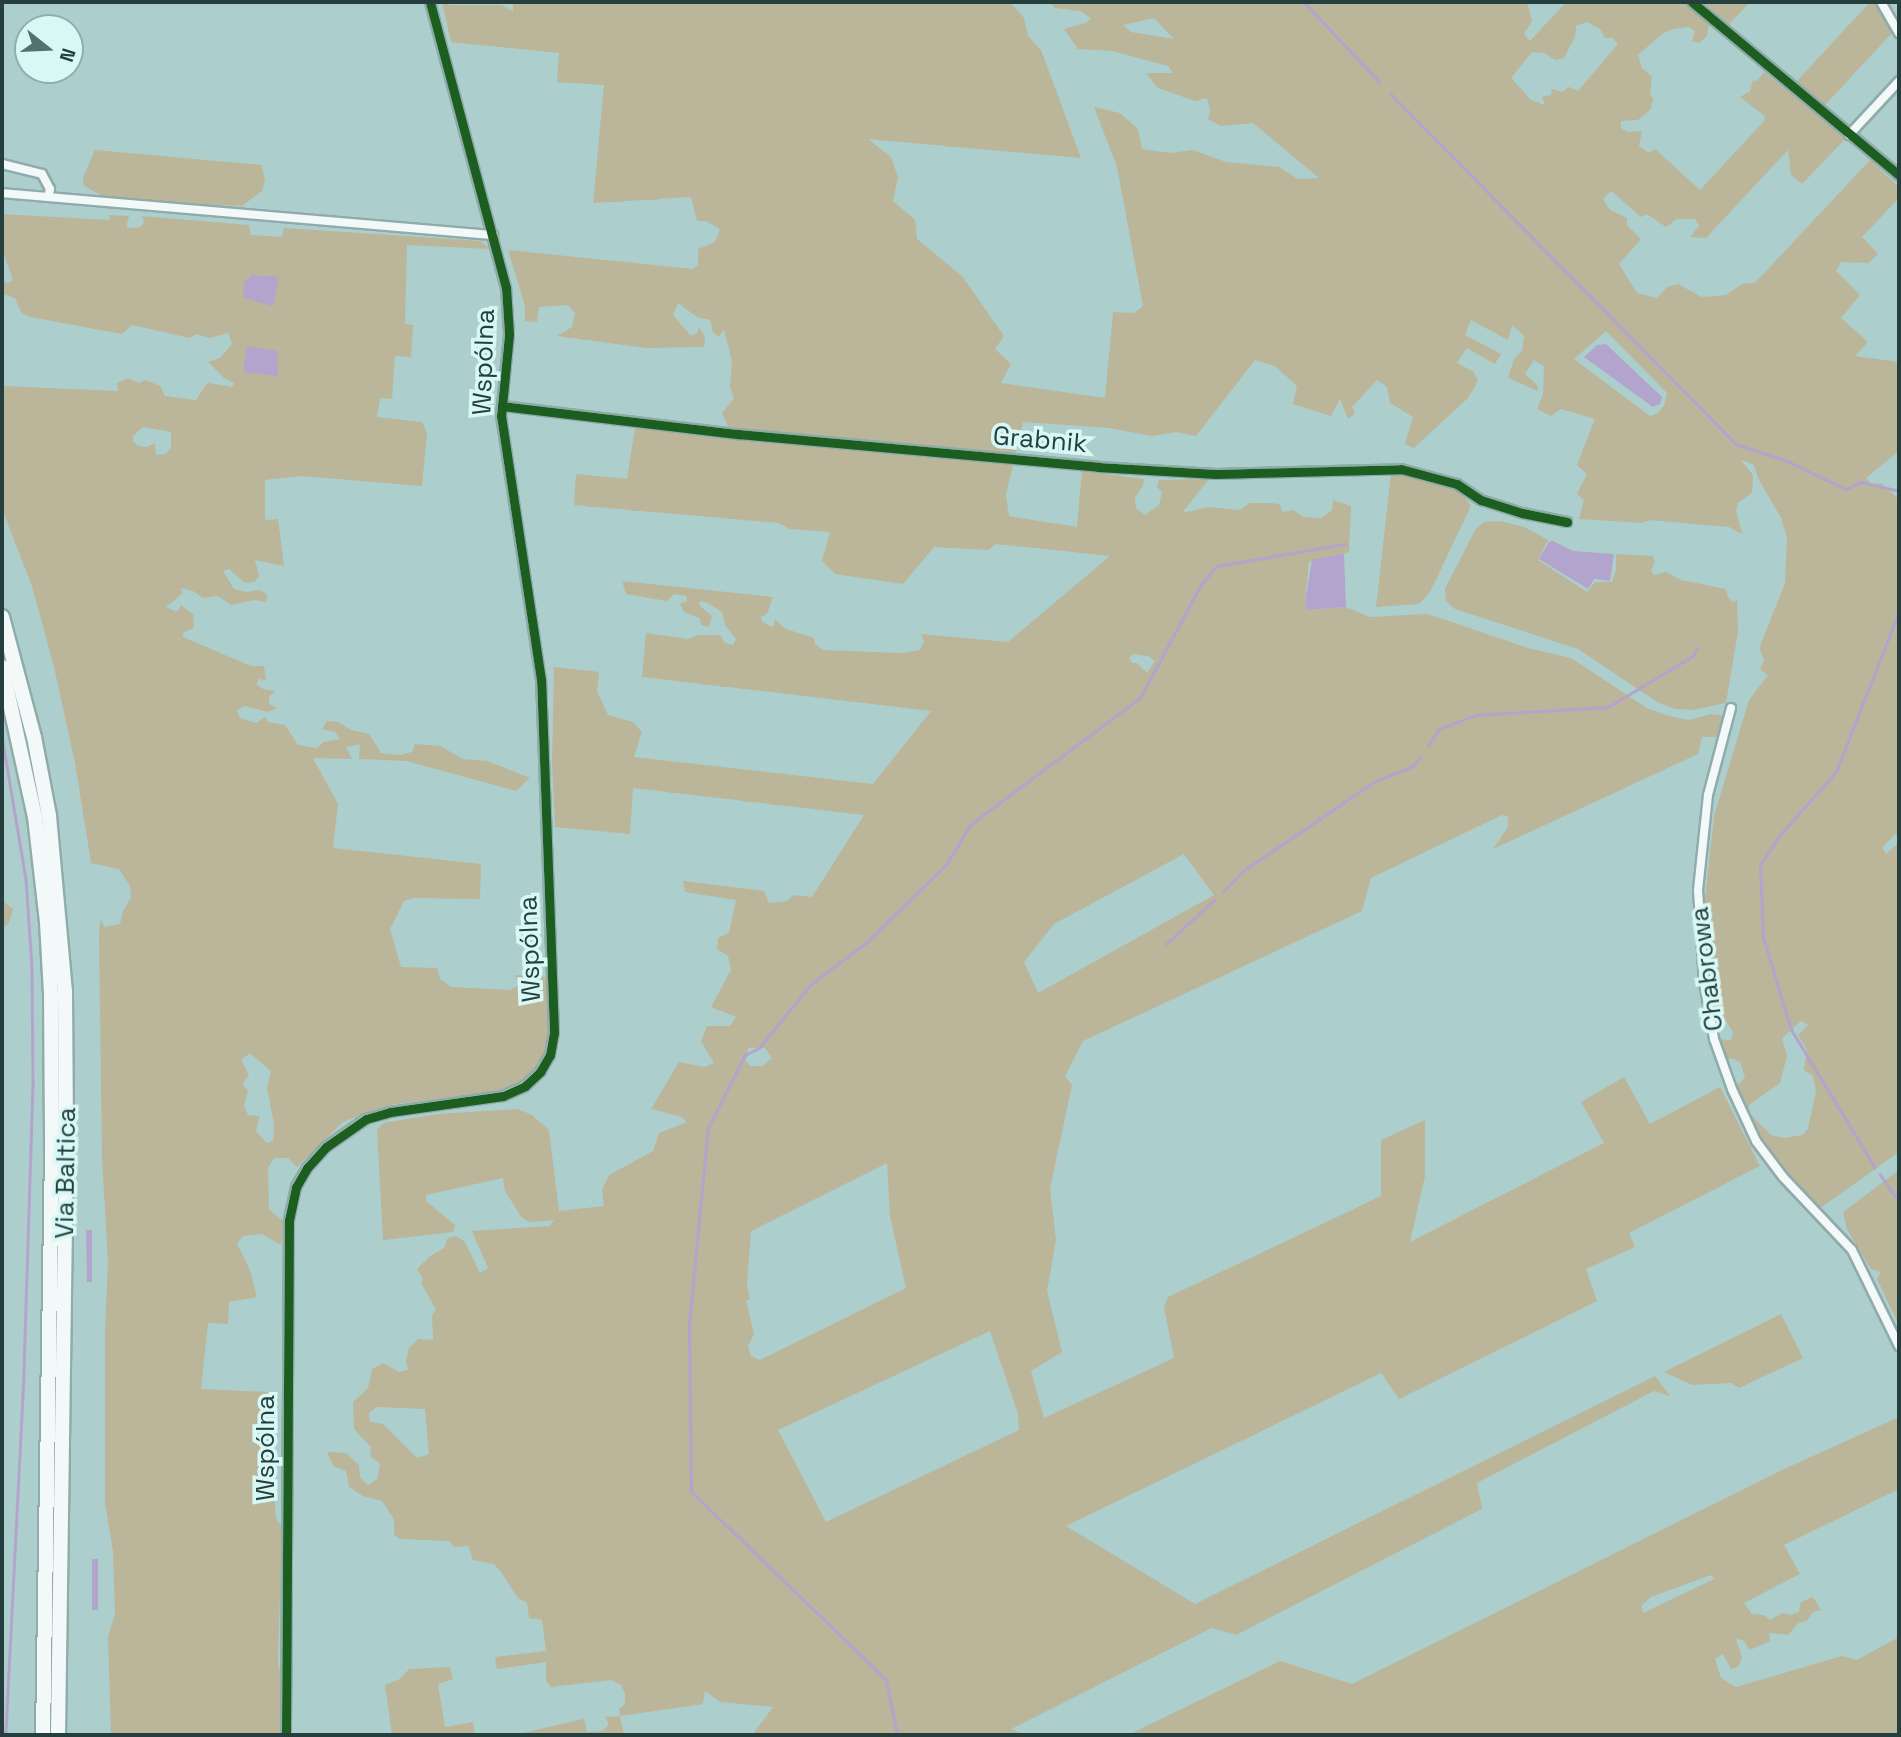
<!DOCTYPE html>
<html>
<head>
<meta charset="utf-8">
<style>
	body { margin:0 }
	#map { position:relative; width:1901px; height:1737px; overflow:hidden; background:#accfcd; font-family:"Space Grotesk",sans-serif }
	div>[style] { position:absolute }
	.green>* { inset:0; background:#bbb599 }
	.water>* { inset:0; background:#b3a4ce }
	.stream>* { height:2.5px; margin:-1.25px; padding:0 1.25px; transform-origin:1.25px; border-radius:1.25px; background:#b3a4ce }
	.roads { filter:drop-shadow(2px 0 #8fabaa) drop-shadow(-2px 0 #8fabaa) drop-shadow(0 2px #8fabaa) drop-shadow(0 -2px #8fabaa) }
	.street>* { height:8px; margin:-4px; padding:0 4px; transform-origin:4px; border-radius:4px; background:#f3f8f8 }
	.highway>* { height:14px; margin:-7px; padding:0 7px; transform-origin:7px; border-radius:7px; background:#f3f8f8 }
	.cycleway>* { height:9px; margin:-4.5px; padding:0 4.5px; transform-origin:4.5px; border-radius:4.5px; background:#1b5e20 }
	span { translate:-50% -50%; white-space:nowrap; text-align:center; line-height:1.15; -webkit-text-stroke:7px #d8f8f6; paint-order:stroke }
	.street-label { font-size:26px; color:#243f3e }
	.frame { position:absolute; inset:0; border:4px solid #243f3e; pointer-events:none }
	.north { position:absolute; left:14px; top:14px; width:70px; height:70px; box-sizing:border-box; background:#d8f8f6; border:2px solid #90aeac; border-radius:50%; rotate:108deg; font-size:19px; font-weight:700; line-height:28px; text-align:center; color:#243f3e }
	.north::after { content:''; display:block; margin:auto; width:24px; height:32px; background:#547170; clip-path:polygon(50% 0,100% 100%,50% 72%,0 100%) }
</style>
</head>
<body>
<div id="map">
	<div class="green">
		<i style="clip-path:polygon(evenodd,442px 2px,450px 5px,501px 5px,513px 11px,513px 2px,1010px 2px,1024px 18px,1028px 36px,1041px 50px,1081px 158px,868px 139px,891px 157px,898px 177px,893px 201px,915px 220px,917px 239px,962px 276px,1004px 336px,995px 349px,1011px 364px,1001px 383px,1105px 398px,1113px 312px,1134px 313px,1143px 306px,1117px 167px,1094px 107px,1120px 113px,1138px 129px,1142px 149px,1171px 153px,1193px 150px,1226px 162px,1279px 167px,1298px 179px,1319px 178px,1253px 123px,1221px 126px,1208px 119px,1210px 110px,1207px 98px,1195px 101px,1158px 88px,1146px 73px,1173px 73px,1168px 66px,1112px 51px,1078px 49px,1064px 29px,1086px 23px,1091px 18px,1080px 11px,1055px 8px,1049px 2px,1527px 2px,1532px 21px,1524px 34px,1530px 41px,1566px 2px,1683px 2px,1709px 23px,1707px 36px,1699px 43px,1692px 41px,1695px 31px,1689px 27px,1673px 29px,1663px 33px,1638px 55px,1642px 68px,1652px 77px,1650px 93px,1653px 100px,1651px 109px,1638px 120px,1621px 121px,1621px 128px,1628px 132px,1642px 131px,1639px 146px,1649px 153px,1655px 149px,1700px 190px,1764px 121px,1765px 116px,1740px 97px,1750px 91px,1753px 80px,1757px 81px,1764px 72px,1846px 138px,1802px 184px,1791px 175px,1788px 150px,1706px 238px,1690px 237px,1699px 226px,1695px 219px,1677px 219px,1666px 227px,1647px 214px,1641px 217px,1611px 191px,1603px 199px,1610px 210px,1627px 218px,1627px 225px,1641px 239px,1619px 264px,1637px 293px,1657px 298px,1667px 287px,1678px 284px,1702px 297px,1726px 295px,1742px 284px,1755px 283px,1870px 160px,1899px 187px,1899px 198px,1862px 237px,1878px 254px,1868px 263px,1841px 262px,1836px 271px,1860px 295px,1841px 318px,1868px 342px,1855px 356px,1899px 362px,1899px 451px,1866px 478px,1871px 484px,1881px 483px,1899px 499px,1899px 835px,1895px 834px,1882px 848px,1886px 854px,1899px 843px,1899px 1152px,1819px 1209px,1769px 1154px,1747px 1116px,1751px 1115px,1771px 1135px,1784px 1138px,1802px 1135px,1808px 1129px,1816px 1091px,1813px 1076px,1804px 1070px,1807px 1050px,1798px 1035px,1808px 1025px,1801px 1021px,1782px 1038px,1787px 1056px,1780px 1083px,1750px 1104px,1747px 1110px,1732px 1084px,1739px 1084px,1745px 1077px,1740px 1062px,1731px 1058px,1725px 1061px,1718px 1039px,1731px 1040px,1733px 1032px,1726px 1021px,1715px 1021px,1704px 907px,1714px 816px,1749px 700px,1768px 675px,1760px 669px,1764px 660px,1759px 648px,1785px 583px,1787px 537px,1781px 518px,1758px 478px,1754px 465px,1741px 460px,1753px 475px,1752px 493px,1738px 503px,1736px 510px,1742px 534px,1729px 527px,1649px 520px,1642px 523px,1579px 519px,1584px 500px,1577px 494px,1587px 474px,1577px 465px,1595px 419px,1561px 409px,1551px 416px,1537px 409px,1543px 394px,1544px 366px,1534px 360px,1525px 374px,1537px 385px,1538px 391px,1508px 378px,1514px 359px,1522px 351px,1524px 336px,1512px 325px,1508px 340px,1471px 320px,1465px 335px,1501px 354px,1495px 364px,1467px 348px,1457px 363px,1474px 372px,1478px 381px,1468px 398px,1414px 448px,1405px 444px,1413px 417px,1390px 403px,1387px 387px,1377px 380px,1352px 407px,1355px 413px,1348px 419px,1340px 399px,1331px 416px,1293px 404px,1297px 386px,1275px 366px,1255px 360px,1196px 436px,1176px 432px,1152px 436px,1109px 428px,1023px 422px,1006px 495px,1009px 516px,1077px 527px,1082px 471px,1144px 479px,1143px 485px,1135px 498px,1136px 508px,1145px 515px,1159px 505px,1162px 492px,1157px 487px,1159px 480px,1209px 479px,1182px 513px,1208px 507px,1240px 510px,1250px 503px,1269px 503px,1279px 504px,1283px 512px,1293px 510px,1303px 517px,1321px 518px,1332px 510px,1333px 500px,1351px 506px,1349px 552px,1309px 562px,1305px 602px,1307px 610px,1346px 607px,1370px 617px,1428px 614px,1528px 648px,1571px 658px,1647px 708px,1669px 716px,1689px 720px,1711px 714px,1721px 715px,1724px 720px,1720px 737px,1702px 737px,1698px 754px,1493px 849px,1508px 827px,1508px 817px,1502px 815px,1371px 878px,1362px 911px,1083px 1041px,1065px 1076px,1072px 1085px,1050px 1189px,1056px 1240px,1047px 1291px,1062px 1352px,1031px 1371px,1044px 1418px,1174px 1358px,1164px 1307px,1168px 1297px,1381px 1196px,1381px 1140px,1425px 1120px,1425px 1176px,1410px 1242px,1604px 1143px,1581px 1102px,1624px 1077px,1650px 1124px,1720px 1087px,1760px 1166px,1629px 1233px,1635px 1247px,1586px 1269px,1597px 1301px,1399px 1399px,1381px 1373px,1066px 1526px,1195px 1604px,1655px 1376px,1670px 1396px,1654px 1391px,1477px 1483px,1482px 1509px,1236px 1635px,1212px 1628px,1011px 1729px,1026px 1735px,752px 1735px,773px 1707px,720px 1702px,705px 1691px,703px 1704px,620px 1716px,624px 1735px,513px 1735px,584px 1719px,587px 1732px,603px 1731px,609px 1724px,605px 1717px,620px 1716px,619px 1709px,625px 1704px,625px 1694px,621px 1685px,611px 1680px,551px 1687px,546px 1681px,546px 1662px,497px 1669px,495px 1657px,546px 1651px,542px 1620px,529px 1618px,527px 1603px,518px 1598px,501px 1572px,494px 1564px,473px 1560px,468px 1546px,454px 1547px,449px 1541px,400px 1539px,394px 1535px,394px 1519px,382px 1501px,363px 1496px,349px 1487px,346px 1471px,333px 1466px,327px 1452px,346px 1453px,359px 1465px,360px 1477px,368px 1485px,377px 1479px,380px 1464px,370px 1456px,371px 1447px,354px 1429px,353px 1402px,368px 1388px,372px 1369px,383px 1363px,399px 1372px,408px 1370px,406px 1360px,409px 1348px,418px 1339px,433px 1340px,432px 1316px,436px 1309px,421px 1283px,423px 1279px,417px 1269px,430px 1256px,444px 1248px,448px 1238px,456px 1236px,465px 1242px,480px 1273px,488px 1268px,472px 1231px,550px 1226px,554px 1220px,530px 1222px,522px 1218px,505px 1191px,503px 1178px,426px 1195px,426px 1201px,455px 1225px,453px 1232px,383px 1240px,377px 1130px,383px 1123px,438px 1114px,518px 1109px,532px 1115px,549px 1130px,559px 1211px,604px 1206px,602px 1190px,609px 1175px,653px 1151px,659px 1133px,687px 1122px,682px 1117px,651px 1109px,679px 1062px,705px 1067px,714px 1063px,701px 1041px,707px 1026px,730px 1026px,736px 1017px,711px 1007px,731px 970px,728px 956px,717px 949px,718px 938px,729px 933px,736px 900px,685px 892px,683px 881px,764px 891px,769px 903px,787px 901px,793px 895px,812px 897px,864px 815px,633px 788px,630px 834px,555px 827px,552px 764px,554px 667px,599px 672px,597px 691px,608px 715px,633px 722px,642px 732px,634px 757px,873px 784px,931px 711px,642px 677px,646px 633px,688px 639px,698px 635px,720px 635px,725px 643px,733px 645px,736px 639px,725px 625px,722px 612px,708px 603px,699px 601px,700px 606px,712px 616px,709px 627px,701px 625px,700px 618px,684px 612px,680px 604px,687px 601px,686px 596px,674px 594px,667px 601px,626px 594px,622px 581px,773px 597px,767px 614px,761px 617px,762px 622px,773px 627px,775px 620px,786px 629px,814px 638px,815px 644px,823px 650px,900px 653px,920px 650px,924px 641px,921px 634px,1008px 642px,1110px 556px,996px 544px,988px 550px,934px 547px,903px 584px,835px 574px,822px 561px,830px 532px,790px 529px,779px 523px,574px 505px,576px 474px,627px 479px,635px 428px,734px 439px,722px 413px,734px 398px,730px 387px,732px 361px,724px 330px,719px 337px,713px 332px,710px 320px,697px 317px,678px 303px,673px 315px,690px 335px,697px 334px,699px 327px,705px 337px,704px 347px,646px 348px,557px 336px,572px 327px,575px 313px,568px 305px,539px 307px,537px 322px,525px 321px,525px 306px,508px 250px,693px 269px,698px 265px,698px 249px,715px 242px,720px 229px,706px 221px,697px 221px,691px 197px,593px 203px,604px 85px,557px 82px,559px 53px,451px 42px,442px 2px,1154px 18px,1174px 39px,1131px 32px,1123px 25px,1154px 18px,442px 2px,1587px 22px,1600px 29px,1605px 38px,1612px 38px,1618px 44px,1578px 91px,1569px 87px,1562px 92px,1552px 89px,1551px 95px,1542px 97px,1545px 105px,1531px 100px,1511px 78px,1532px 52px,1544px 53px,1556px 60px,1564px 58px,1575px 37px,1576px 26px,1587px 22px,442px 2px,1606px 331px,1667px 393px,1664px 406px,1658px 413px,1650px 416px,1574px 359px,1606px 331px,442px 2px,1133px 654px,1148px 656px,1155px 661px,1147px 673px,1137px 663px,1132px 663px,1129px 658px,1133px 654px,442px 2px,1184px 854px,1214px 895px,1038px 993px,1024px 962px,1054px 924px,1184px 854px,442px 2px,748px 1048px,765px 1048px,772px 1058px,763px 1066px,750px 1066px,746px 1061px,748px 1048px,442px 2px,887px 1163px,890px 1216px,906px 1288px,760px 1360px,751px 1356px,748px 1346px,754px 1334px,746px 1300px,750px 1300px,747px 1284px,751px 1231px,887px 1163px,442px 2px,990px 1331px,1018px 1414px,1019px 1430px,826px 1522px,778px 1430px,990px 1331px,442px 2px,377px 1407px,425px 1409px,429px 1454px,417px 1458px,383px 1424px,370px 1422px,369px 1413px,377px 1407px)"></i>
		<i style="clip-path:polygon(1703px 2px,1750px 2px,1729px 24px)"></i>
		<i style="clip-path:polygon(1870px 2px,1876px 2px,1894px 31px,1825px 105px,1797px 81px)"></i>
		<i style="clip-path:polygon(95px 150px,262px 165px,265px 181px,262px 191px,242px 206px,110px 200px,84px 186px,83px 178px)"></i>
		<i style="clip-path:polygon(evenodd,2px 214px,110px 220px,109px 215px,129px 216px,126px 227px,131px 228px,140px 227px,144px 222px,142px 216px,249px 225px,251px 235px,282px 237px,284px 228px,481px 241px,490px 249px,407px 245px,405px 324px,413px 325px,411px 357px,395px 356px,392px 399px,380px 398px,377px 417px,422px 422px,427px 433px,422px 486px,302px 476px,265px 480px,265px 520px,278px 519px,284px 566px,255px 560px,259px 576px,255px 582px,245px 583px,229px 569px,223px 571px,234px 589px,246px 592px,259px 590px,268px 595px,266px 602px,255px 600px,231px 605px,218px 596px,203px 598px,193px 591px,181px 588px,182px 594px,166px 607px,177px 612px,181px 605px,193px 614px,194px 628px,183px 633px,183px 637px,251px 666px,264px 666px,266px 680px,259px 679px,256px 684px,263px 689px,275px 691px,269px 697px,269px 704px,277px 708px,268px 712px,245px 706px,237px 710px,240px 718px,256px 723px,265px 717px,268px 722px,285px 725px,298px 745px,317px 748px,323px 742px,340px 739px,335px 732px,322px 729px,327px 721px,338px 722px,351px 730px,369px 734px,381px 753px,400px 755px,412px 752px,415px 744px,440px 746px,463px 759px,487px 761px,530px 778px,516px 791px,406px 761px,359px 759px,360px 744px,346px 747px,352px 759px,313px 758px,338px 804px,333px 848px,481px 864px,480px 899px,413px 898px,404px 901px,390px 929px,401px 967px,437px 968px,440px 979px,451px 987px,510px 990px,520px 984px,514px 975px,547px 977px,549px 1036px,544px 1055px,525px 1082px,503px 1091px,395px 1104px,373px 1110px,343px 1122px,297px 1167px,288px 1158px,274px 1158px,268px 1168px,269px 1210px,285px 1222px,281px 1245px,262px 1234px,243px 1236px,237px 1244px,250px 1270px,257px 1297px,229px 1302px,228px 1324px,208px 1323px,201px 1389px,269px 1392px,268px 1438px,276px 1518px,282px 1527px,278px 1662px,282px 1682px,281px 1735px,111px 1735px,108px 1637px,115px 1614px,113px 1552px,105px 1503px,105px 1330px,108px 1263px,102px 1158px,99px 936px,100px 920px,105px 927px,120px 924px,123px 911px,131px 898px,130px 886px,119px 869px,91px 863px,75px 763px,54px 667px,32px 586px,2px 509px,2px 386px,118px 391px,117px 383px,128px 378px,139px 383px,146px 380px,160px 386px,165px 396px,196px 400px,207px 383px,232px 387px,234px 383px,224px 378px,208px 362px,220px 358px,232px 344px,228px 333px,209px 338px,196px 334px,190px 338px,132px 325px,122px 334px,30px 317px,21px 312px,15px 298px,2px 294px,2px 280px,8px 283px,13px 280px,2px 249px,2px 214px,143px 427px,171px 432px,171px 447px,166px 454px,156px 455px,155px 443px,147px 447px,138px 446px,133px 441px,133px 436px,143px 427px,2px 214px,250px 1053px,271px 1071px,267px 1088px,274px 1124px,273px 1141px,267px 1143px,256px 1131px,260px 1116px,248px 1115px,244px 1106px,248px 1090px,242px 1084px,249px 1075px,241px 1060px,250px 1053px)"></i>
		<i style="clip-path:polygon(1391px 474px,1424px 478px,1460px 491px,1471px 506px,1430px 592px,1419px 604px,1376px 607px)"></i>
		<i style="clip-path:polygon(1500px 521px,1524px 527px,1548px 540px,1538px 560px,1587px 592px,1595px 582px,1612px 582px,1616px 569px,1616px 554px,1653px 556px,1655px 562px,1651px 570px,1654px 575px,1666px 572px,1681px 580px,1726px 589px,1728px 597px,1733px 602px,1737px 600px,1738px 631px,1726px 703px,1692px 710px,1675px 709px,1657px 702px,1578px 649px,1455px 609px,1446px 601px,1445px 589px,1475px 530px,1484px 522px)"></i>
		<i style="clip-path:polygon(2px 890px,4px 902px,13px 909px,9px 923px,2px 928px)"></i>
		<i style="clip-path:polygon(1899px 1170px,1899px 1325px,1877px 1279px,1881px 1272px,1871px 1269px,1847px 1229px,1843px 1212px)"></i>
		<i style="clip-path:polygon(1781px 1314px,1803px 1358px,1739px 1388px,1731px 1383px,1692px 1385px,1664px 1372px)"></i>
		<i style="clip-path:polygon(evenodd,1899px 1417px,1899px 1489px,1784px 1545px,1800px 1574px,1744px 1603px,1752px 1614px,1764px 1615px,1770px 1620px,1782px 1613px,1791px 1615px,1799px 1612px,1801px 1602px,1813px 1597px,1821px 1610px,1813px 1612px,1807px 1621px,1798px 1623px,1788px 1635px,1769px 1633px,1770px 1641px,1750px 1650px,1743px 1640px,1736px 1639px,1742px 1657px,1738px 1667px,1731px 1669px,1723px 1654px,1715px 1659px,1721px 1678px,1736px 1687px,1842px 1656px,1857px 1660px,1899px 1637px,1899px 1735px,1128px 1735px,1280px 1661px,1352px 1684px,1782px 1470px,1899px 1417px,1711px 1575px,1714px 1579px,1643px 1613px,1641px 1606px,1651px 1597px,1711px 1575px)"></i>
		<i style="clip-path:polygon(450px 1667px,453px 1679px,438px 1684px,445px 1727px,473px 1722px,475px 1735px,392px 1735px,385px 1685px,400px 1679px,409px 1669px)"></i>
	</div>
	<div class="water">
		<i style="clip-path:polygon(251px 275px,279px 277px,273px 306px,243px 298px,244px 283px)"></i>
		<i style="clip-path:polygon(1606px 344px,1662px 397px,1660px 404px,1653px 407px,1584px 357px,1597px 345px)"></i>
		<i style="clip-path:polygon(247px 346px,277px 351px,278px 376px,243px 372px)"></i>
		<i style="clip-path:polygon(1553px 541px,1573px 551px,1614px 554px,1610px 581px,1594px 579px,1588px 589px,1539px 559px,1549px 542px)"></i>
		<i style="clip-path:polygon(1344px 553px,1346px 607px,1307px 610px,1305px 602px,1312px 560px)"></i>
		<i style="clip-path:polygon(86px 1230px,92px 1230px,92px 1282px,87px 1282px)"></i>
		<i style="clip-path:polygon(92px 1559px,98px 1559px,98px 1610px,92px 1610px)"></i>
	</div>
	<div class="stream">
		<i style="left:1304px;top:2px;width:109px;rotate:46.5deg"></i>
		<i style="left:1391px;top:94px;width:491px;rotate:45.4deg"></i>
		<i style="left:1736px;top:444px;width:54px;rotate:18.4deg"></i>
		<i style="left:1787px;top:461px;width:65px;rotate:25.4deg"></i>
		<i style="left:1846px;top:489px;width:17px;rotate:-25deg"></i>
		<i style="left:1861px;top:482px;width:39px;rotate:13deg"></i>
		<i style="left:2px;top:736px;width:145px;rotate:80.5deg"></i>
		<i style="left:26px;top:879px;width:89px;rotate:86.1deg"></i>
		<i style="left:32px;top:968px;width:116px;rotate:89.5deg"></i>
		<i style="left:33px;top:1084px;width:292px;rotate:91.8deg"></i>
		<i style="left:24px;top:1376px;width:359px;rotate:92.9deg"></i>
		<i style="left:1428px;top:746px;width:20px;rotate:-57deg"></i>
		<i style="left:1439px;top:729px;width:39px;rotate:-21deg"></i>
		<i style="left:1475px;top:715px;width:133px;rotate:-3.4deg"></i>
		<i style="left:1608px;top:707px;width:99px;rotate:-31deg"></i>
		<i style="left:1693px;top:656px;width:9px;rotate:-63deg"></i>
		<i style="left:1223px;top:892px;width:29px;rotate:-46deg"></i>
		<i style="left:1243px;top:871px;width:158px;rotate:-34.2deg"></i>
		<i style="left:1374px;top:782px;width:42px;rotate:-22.3deg"></i>
		<i style="left:1413px;top:766px;width:11px;rotate:-52deg"></i>
		<i style="left:1166px;top:944px;width:65px;rotate:-42.5deg"></i>
		<i style="left:1875px;top:1168px;width:162px;rotate:-121.3deg"></i>
		<i style="left:1791px;top:1030px;width:97px;rotate:-106.8deg"></i>
		<i style="left:1763px;top:937px;width:72px;rotate:-92.4deg"></i>
		<i style="left:1760px;top:865px;width:33px;rotate:-57deg"></i>
		<i style="left:1778px;top:837px;width:87px;rotate:-48.3deg"></i>
		<i style="left:1836px;top:772px;width:173px;rotate:-68.6deg"></i>
		<i style="left:1880px;top:1174px;width:33px;rotate:55deg"></i>
		<i style="left:897px;top:1735px;width:56px;rotate:-101.3deg"></i>
		<i style="left:886px;top:1680px;width:271px;rotate:-136deg"></i>
		<i style="left:691px;top:1492px;width:168px;rotate:-90.7deg"></i>
		<i style="left:689px;top:1324px;width:197px;rotate:-84.5deg"></i>
		<i style="left:708px;top:1128px;width:82px;rotate:-63.1deg"></i>
		<i style="left:745px;top:1055px;width:16px;rotate:-27deg"></i>
		<i style="left:759px;top:1048px;width:81px;rotate:-51deg"></i>
		<i style="left:810px;top:985px;width:70px;rotate:-36.9deg"></i>
		<i style="left:866px;top:943px;width:112px;rotate:-44.3deg"></i>
		<i style="left:946px;top:865px;width:47px;rotate:-59deg"></i>
		<i style="left:970px;top:825px;width:212px;rotate:-36.8deg"></i>
		<i style="left:1140px;top:698px;width:131px;rotate:-61.7deg"></i>
		<i style="left:1202px;top:583px;width:23px;rotate:-49deg"></i>
		<i style="left:1217px;top:566px;width:130px;rotate:-9.8deg"></i>
	</div>
	<div class="roads">
		<div class="street">
			<i style="left:1692px;top:2px;width:270px;rotate:39.9deg"></i>
			<i style="left:1881px;top:2px;width:36px;rotate:60deg"></i>
			<i style="left:1849px;top:135px;width:74px;rotate:-47.2deg"></i>
			<i style="left:2px;top:164px;width:41px;rotate:14deg"></i>
			<i style="left:42px;top:174px;width:17px;rotate:62deg"></i>
			<i style="left:50px;top:189px;width:8px;rotate:104deg"></i>
			<i style="left:2px;top:193px;width:493px;rotate:4.9deg"></i>
			<i style="left:502px;top:406px;width:238px;rotate:6.8deg"></i>
			<i style="left:738px;top:434px;width:362px;rotate:5.2deg"></i>
			<i style="left:1098px;top:467px;width:118px;rotate:3.4deg"></i>
			<i style="left:1216px;top:474px;width:185px;rotate:-1.5deg"></i>
			<i style="left:1401px;top:469px;width:58px;rotate:15deg"></i>
			<i style="left:1457px;top:484px;width:29px;rotate:34deg"></i>
			<i style="left:1481px;top:500px;width:43px;rotate:17.6deg"></i>
			<i style="left:1522px;top:513px;width:46px;rotate:11.3deg"></i>
			<i style="left:1731px;top:708px;width:90px;rotate:104.8deg"></i>
			<i style="left:1708px;top:795px;width:96px;rotate:96deg"></i>
			<i style="left:1698px;top:890px;width:92px;rotate:86.3deg"></i>
			<i style="left:1704px;top:982px;width:58px;rotate:80deg"></i>
			<i style="left:1714px;top:1039px;width:53px;rotate:70.2deg"></i>
			<i style="left:1732px;top:1089px;width:57px;rotate:65.2deg"></i>
			<i style="left:1756px;top:1141px;width:45px;rotate:53.1deg"></i>
			<i style="left:1783px;top:1177px;width:100px;rotate:46.6deg"></i>
			<i style="left:1852px;top:1250px;width:107px;rotate:63.9deg"></i>
			<i style="left:286px;top:1735px;width:515px;rotate:-89.67deg"></i>
			<i style="left:289px;top:1220px;width:34px;rotate:-78deg"></i>
			<i style="left:296px;top:1187px;width:22px;rotate:-60deg"></i>
			<i style="left:307px;top:1168px;width:28px;rotate:-48deg"></i>
			<i style="left:326px;top:1147px;width:49px;rotate:-35deg"></i>
			<i style="left:366px;top:1119px;width:25px;rotate:-16deg"></i>
			<i style="left:390px;top:1112px;width:114px;rotate:-8.1deg"></i>
			<i style="left:503px;top:1096px;width:24px;rotate:-24deg"></i>
			<i style="left:525px;top:1086px;width:21px;rotate:-43deg"></i>
			<i style="left:540px;top:1072px;width:20px;rotate:-60deg"></i>
			<i style="left:550px;top:1055px;width:23px;rotate:-80deg"></i>
			<i style="left:554px;top:1032px;width:352px;rotate:-92.1deg"></i>
			<i style="left:541px;top:680px;width:267px;rotate:-98.6deg"></i>
			<i style="left:501px;top:416px;width:82px;rotate:-84.4deg"></i>
			<i style="left:509px;top:334px;width:46px;rotate:-93.7deg"></i>
			<i style="left:506px;top:288px;width:296px;rotate:-104.9deg"></i>
		</div>
		<div class="highway">
			<i style="left:2px;top:617px;width:124px;rotate:75.1deg"></i>
			<i style="left:34px;top:737px;width:80px;rotate:79.2deg"></i>
			<i style="left:49px;top:816px;width:176px;rotate:84.8deg"></i>
			<i style="left:65px;top:991px;width:157px;rotate:89.6deg"></i>
			<i style="left:66px;top:1148px;width:587px;rotate:90.78deg"></i>
			<i style="left:2px;top:667px;width:154px;rotate:77.6deg"></i>
			<i style="left:35px;top:817px;width:106px;rotate:83.5deg"></i>
			<i style="left:47px;top:922px;width:71px;rotate:86.8deg"></i>
			<i style="left:51px;top:993px;width:157px;rotate:89.6deg"></i>
			<i style="left:52px;top:1150px;width:585px;rotate:90.88deg"></i>
		</div>
	</div>
	<div class="cycleway">
		<i style="left:1692px;top:2px;width:270px;rotate:39.9deg"></i>
		<i style="left:502px;top:406px;width:238px;rotate:6.8deg"></i>
		<i style="left:738px;top:434px;width:362px;rotate:5.2deg"></i>
		<i style="left:1098px;top:467px;width:118px;rotate:3.4deg"></i>
		<i style="left:1216px;top:474px;width:185px;rotate:-1.5deg"></i>
		<i style="left:1401px;top:469px;width:58px;rotate:15deg"></i>
		<i style="left:1457px;top:484px;width:29px;rotate:34deg"></i>
		<i style="left:1481px;top:500px;width:43px;rotate:17.6deg"></i>
		<i style="left:1522px;top:513px;width:46px;rotate:11.3deg"></i>
		<i style="left:286px;top:1735px;width:515px;rotate:-89.67deg"></i>
		<i style="left:289px;top:1220px;width:34px;rotate:-78deg"></i>
		<i style="left:296px;top:1187px;width:22px;rotate:-60deg"></i>
		<i style="left:307px;top:1168px;width:28px;rotate:-48deg"></i>
		<i style="left:326px;top:1147px;width:49px;rotate:-35deg"></i>
		<i style="left:366px;top:1119px;width:25px;rotate:-16deg"></i>
		<i style="left:390px;top:1112px;width:114px;rotate:-8.1deg"></i>
		<i style="left:503px;top:1096px;width:24px;rotate:-24deg"></i>
		<i style="left:525px;top:1086px;width:21px;rotate:-43deg"></i>
		<i style="left:540px;top:1072px;width:20px;rotate:-60deg"></i>
		<i style="left:550px;top:1055px;width:23px;rotate:-80deg"></i>
		<i style="left:554px;top:1032px;width:352px;rotate:-92.1deg"></i>
		<i style="left:541px;top:680px;width:267px;rotate:-98.6deg"></i>
		<i style="left:501px;top:416px;width:82px;rotate:-84.4deg"></i>
		<i style="left:509px;top:334px;width:46px;rotate:-93.7deg"></i>
		<i style="left:506px;top:288px;width:296px;rotate:-104.9deg"></i>
	</div>
	<div class="street-label">
		<span style="left:484px;top:362px;rotate:-88deg">Wspólna</span>
		<span style="left:1040px;top:440px;rotate:5deg">Grabnik</span>
		<span style="left:530px;top:949px;rotate:-92deg">Wspólna</span>
		<span style="left:1707px;top:969px;rotate:-97deg">Chabrowa</span>
		<span style="left:66px;top:1173px;rotate:-89deg">Via Baltica</span>
		<span style="left:266px;top:1448px;rotate:-90deg">Wspólna</span>
	</div>
	<div class="frame"></div>
	<div class="north">N</div>
</div>
</body>
</html>
